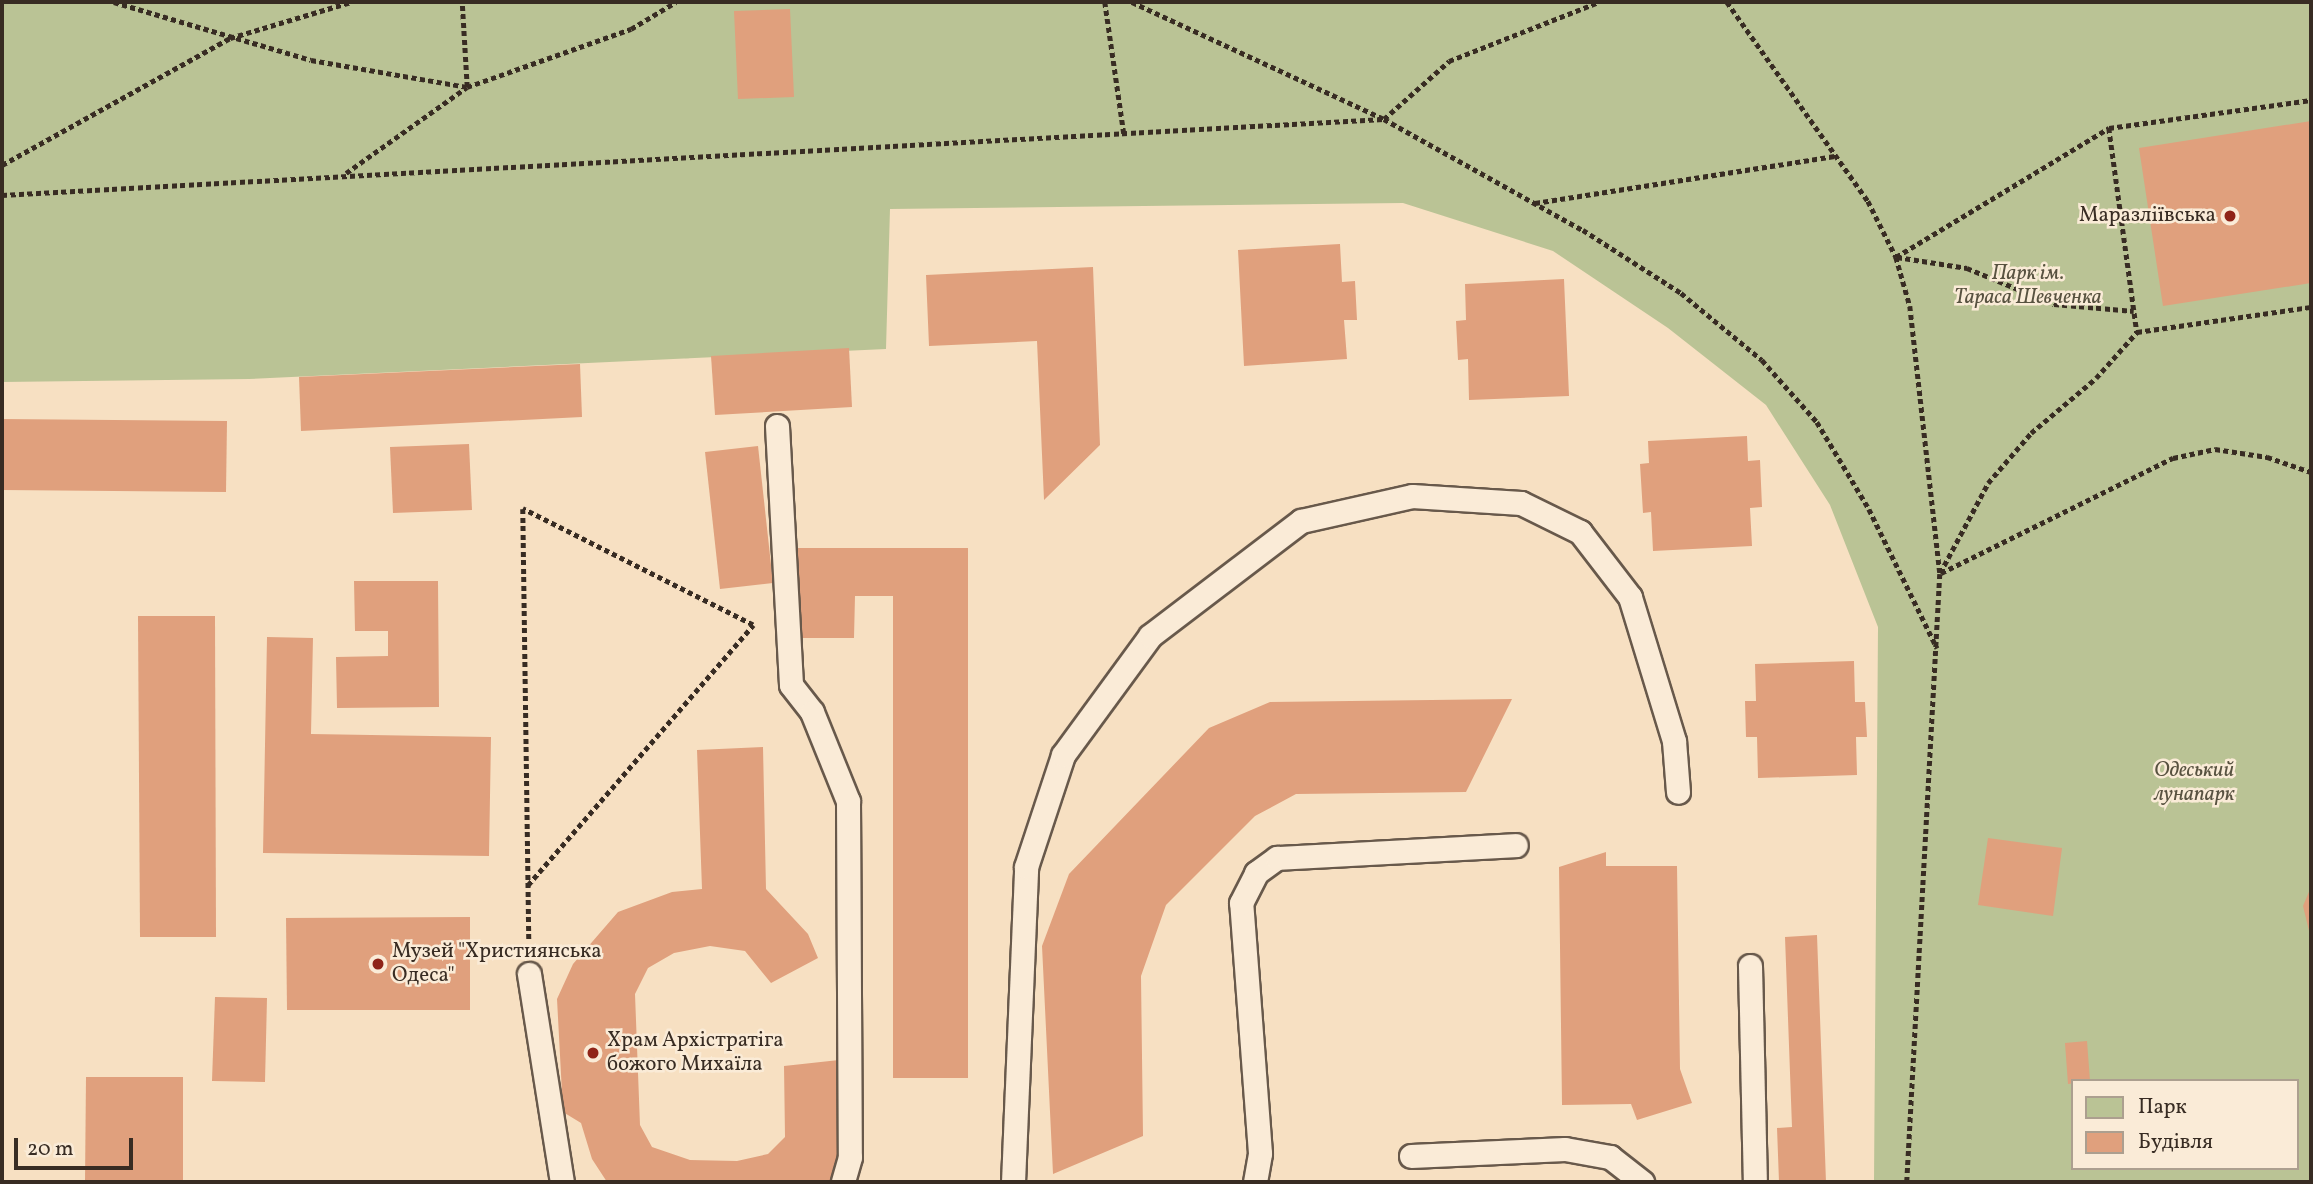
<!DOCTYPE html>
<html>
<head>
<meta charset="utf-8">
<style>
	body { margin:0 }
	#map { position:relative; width:2313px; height:1184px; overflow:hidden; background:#f7e0c2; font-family:Vollkorn,serif }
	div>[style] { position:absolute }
	.green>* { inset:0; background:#bac395 }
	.building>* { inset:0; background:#e0a07d }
	.path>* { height:4.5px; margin-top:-2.25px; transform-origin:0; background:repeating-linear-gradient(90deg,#382c23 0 5px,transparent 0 8.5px) }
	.roads { filter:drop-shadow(2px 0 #68594b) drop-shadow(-2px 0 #68594b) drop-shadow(0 2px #68594b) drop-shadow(0 -2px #68594b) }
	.service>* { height:23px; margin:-11.5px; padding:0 11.5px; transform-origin:11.5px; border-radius:11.5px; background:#faebd7 }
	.dots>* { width:19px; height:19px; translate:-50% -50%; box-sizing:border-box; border:4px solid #faebd7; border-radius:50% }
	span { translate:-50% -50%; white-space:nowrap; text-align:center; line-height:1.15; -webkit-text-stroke:5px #faebd7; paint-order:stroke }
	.poi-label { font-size:21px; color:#382c23 }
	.right { translate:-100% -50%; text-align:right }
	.left { translate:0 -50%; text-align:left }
	.park-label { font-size:21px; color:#585240; font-style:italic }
	.frame { position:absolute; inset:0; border:4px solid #382c23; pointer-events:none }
	.legend { position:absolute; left:2071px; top:1079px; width:228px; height:91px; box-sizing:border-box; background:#faebd7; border:2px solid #ac9f8f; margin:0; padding:9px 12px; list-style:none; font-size:21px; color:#382c23 }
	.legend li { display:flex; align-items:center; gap:14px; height:35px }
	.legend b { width:35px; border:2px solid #ac9f8f }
	.scale { position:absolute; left:14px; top:1138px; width:119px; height:32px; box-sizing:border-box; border:4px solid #382c23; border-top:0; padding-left:9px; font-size:21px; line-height:24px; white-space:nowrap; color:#382c23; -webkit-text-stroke:5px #faebd7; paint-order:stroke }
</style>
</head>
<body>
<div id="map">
	<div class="green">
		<i style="clip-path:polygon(evenodd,2px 2px,2311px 2px,2311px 1182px,1874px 1182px,1878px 627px,1830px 505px,1766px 405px,1668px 328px,1553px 251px,1403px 203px,890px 209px,886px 349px,249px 379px,2px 382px,2px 2px,2073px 1081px,2297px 1081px,2297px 1168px,2073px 1168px,2073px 1081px)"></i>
	</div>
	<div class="building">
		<i style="clip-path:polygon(790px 9px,794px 97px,738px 99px,734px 11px)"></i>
		<i style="clip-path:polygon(2311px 121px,2311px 283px,2163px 306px,2139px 148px)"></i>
		<i style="clip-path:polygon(1340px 244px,1342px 282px,1355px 281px,1357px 320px,1344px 320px,1347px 359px,1244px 366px,1238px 250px)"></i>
		<i style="clip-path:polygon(1093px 267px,1100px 445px,1044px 500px,1037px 341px,929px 346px,926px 275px)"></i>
		<i style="clip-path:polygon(1564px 279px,1569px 396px,1469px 400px,1468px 359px,1458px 360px,1456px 321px,1466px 320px,1465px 284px)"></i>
		<i style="clip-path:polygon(849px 348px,852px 407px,715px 415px,711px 356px)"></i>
		<i style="clip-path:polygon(580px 364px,582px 417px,301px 431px,299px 377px)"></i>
		<i style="clip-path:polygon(2px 419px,227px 421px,226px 492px,2px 490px)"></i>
		<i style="clip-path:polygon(1747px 436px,1748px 461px,1760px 460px,1762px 507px,1750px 508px,1752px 546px,1653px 551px,1651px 512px,1643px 513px,1640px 464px,1649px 463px,1648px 441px)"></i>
		<i style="clip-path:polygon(469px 444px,472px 510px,393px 513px,390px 447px)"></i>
		<i style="clip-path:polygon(758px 446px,773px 583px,720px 589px,705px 452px)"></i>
		<i style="clip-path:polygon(797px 548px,968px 548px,968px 1078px,893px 1078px,893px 596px,855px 596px,854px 638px,797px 638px)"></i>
		<i style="clip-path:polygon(354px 581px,438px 581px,439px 707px,337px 708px,336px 657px,388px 656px,388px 631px,355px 631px)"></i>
		<i style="clip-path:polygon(138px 616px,215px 616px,216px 937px,140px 937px)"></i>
		<i style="clip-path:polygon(267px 637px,313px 638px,311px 734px,491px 737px,489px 856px,263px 853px)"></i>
		<i style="clip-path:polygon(1854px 661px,1855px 702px,1865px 702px,1867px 737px,1856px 737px,1857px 775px,1758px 778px,1757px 737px,1746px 737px,1745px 701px,1756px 701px,1755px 664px)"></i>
		<i style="clip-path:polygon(1512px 699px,1466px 792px,1296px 794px,1255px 816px,1166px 905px,1141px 976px,1143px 1136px,1053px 1174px,1042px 946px,1069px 874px,1209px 728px,1270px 702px)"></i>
		<i style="clip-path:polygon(763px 747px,766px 889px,808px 934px,818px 958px,771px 983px,745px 951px,710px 946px,674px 953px,648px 968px,635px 994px,640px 1125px,652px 1147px,690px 1160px,737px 1161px,768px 1154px,785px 1137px,784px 1066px,839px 1060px,844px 1156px,833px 1182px,607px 1182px,592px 1159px,581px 1123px,563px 1112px,557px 999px,573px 964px,618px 912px,672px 892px,702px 889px,697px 750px)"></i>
		<i style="clip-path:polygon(1988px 838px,2062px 848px,2053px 916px,1978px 905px)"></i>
		<i style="clip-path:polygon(1606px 852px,1606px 866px,1677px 866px,1680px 1069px,1692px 1103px,1637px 1120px,1631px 1104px,1562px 1105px,1559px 867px)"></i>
		<i style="clip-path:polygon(2311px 887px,2311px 939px,2303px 906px)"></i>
		<i style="clip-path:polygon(470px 917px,470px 1010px,287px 1010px,286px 918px)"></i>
		<i style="clip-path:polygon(1817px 935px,1826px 1182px,1779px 1182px,1777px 1128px,1792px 1127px,1785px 937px)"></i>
		<i style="clip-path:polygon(215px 997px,267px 998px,265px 1082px,212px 1081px)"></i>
		<i style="clip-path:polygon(2087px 1041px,2090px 1081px,2068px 1084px,2065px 1043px)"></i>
		<i style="clip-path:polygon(86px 1077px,183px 1077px,183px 1182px,85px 1182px)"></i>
	</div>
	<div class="path">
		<i style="left:114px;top:2px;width:205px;rotate:16.4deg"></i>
		<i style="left:311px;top:60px;width:158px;rotate:9.8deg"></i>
		<i style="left:467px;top:87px;width:174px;rotate:-19.5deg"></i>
		<i style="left:631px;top:29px;width:52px;rotate:-31deg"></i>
		<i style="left:1105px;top:2px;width:133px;rotate:81.8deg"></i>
		<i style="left:1132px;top:2px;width:278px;rotate:24.9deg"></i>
		<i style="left:1384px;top:119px;width:228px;rotate:29.2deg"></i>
		<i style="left:1583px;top:230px;width:117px;rotate:32.7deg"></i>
		<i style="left:1681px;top:293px;width:105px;rotate:39.6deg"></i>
		<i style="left:1762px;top:360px;width:83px;rotate:48.4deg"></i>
		<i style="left:1817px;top:422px;width:101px;rotate:59.1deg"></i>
		<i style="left:1869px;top:509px;width:155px;rotate:63.9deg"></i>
		<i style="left:1727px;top:2px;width:244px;rotate:54.7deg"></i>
		<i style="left:1868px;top:201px;width:63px;rotate:63.4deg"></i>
		<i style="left:1896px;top:257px;width:51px;rotate:74.1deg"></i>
		<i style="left:1910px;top:306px;width:270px;rotate:83.6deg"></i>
		<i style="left:1940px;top:574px;width:609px;rotate:93.11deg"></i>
		<i style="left:2109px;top:128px;width:206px;rotate:82.2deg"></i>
		<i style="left:2px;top:165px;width:261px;rotate:-29.1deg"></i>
		<i style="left:230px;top:38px;width:126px;rotate:-16.6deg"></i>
		<i style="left:346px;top:173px;width:148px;rotate:-35.4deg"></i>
		<i style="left:467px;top:87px;width:85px;rotate:-93.4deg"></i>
		<i style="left:2px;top:195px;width:1384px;rotate:-3.15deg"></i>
		<i style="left:1384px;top:119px;width:87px;rotate:-41.7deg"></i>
		<i style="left:1449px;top:61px;width:161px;rotate:-21.5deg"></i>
		<i style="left:1535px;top:203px;width:305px;rotate:-8.9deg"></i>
		<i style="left:1896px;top:257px;width:249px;rotate:-31.2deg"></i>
		<i style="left:2109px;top:128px;width:204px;rotate:-7.9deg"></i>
		<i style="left:1897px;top:257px;width:71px;rotate:8.9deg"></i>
		<i style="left:1967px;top:268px;width:94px;rotate:22.5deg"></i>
		<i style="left:2054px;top:304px;width:80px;rotate:5deg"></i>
		<i style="left:1940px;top:573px;width:102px;rotate:-61.9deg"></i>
		<i style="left:1988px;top:483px;width:66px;rotate:-49.3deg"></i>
		<i style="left:2031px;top:433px;width:85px;rotate:-40.2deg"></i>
		<i style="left:2096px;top:378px;width:62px;rotate:-48.3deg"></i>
		<i style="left:2137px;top:332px;width:176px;rotate:-8.2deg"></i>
		<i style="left:1941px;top:573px;width:259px;rotate:-26.4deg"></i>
		<i style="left:2173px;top:458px;width:43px;rotate:-12.1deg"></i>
		<i style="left:2215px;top:449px;width:53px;rotate:8.7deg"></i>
		<i style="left:2267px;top:457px;width:46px;rotate:18.8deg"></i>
		<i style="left:528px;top:885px;width:344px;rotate:-49.1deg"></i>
		<i style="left:753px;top:625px;width:258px;rotate:-153.2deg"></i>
		<i style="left:523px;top:509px;width:433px;rotate:89.2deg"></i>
	</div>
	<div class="roads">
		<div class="service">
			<i style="left:777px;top:426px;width:259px;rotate:86.9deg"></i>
			<i style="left:791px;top:685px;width:34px;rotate:52deg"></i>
			<i style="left:812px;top:712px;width:96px;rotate:68deg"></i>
			<i style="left:848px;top:801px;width:356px;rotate:89.7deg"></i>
			<i style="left:850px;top:1157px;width:26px;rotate:106deg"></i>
			<i style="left:1750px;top:966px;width:216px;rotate:88.7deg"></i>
			<i style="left:529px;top:974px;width:211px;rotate:81deg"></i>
			<i style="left:1411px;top:1156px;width:154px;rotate:-2.6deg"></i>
			<i style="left:1565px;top:1149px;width:46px;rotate:10.1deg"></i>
			<i style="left:1610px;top:1157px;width:41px;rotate:38deg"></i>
			<i style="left:1013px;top:1182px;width:315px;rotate:-87.6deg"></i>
			<i style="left:1026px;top:867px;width:118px;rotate:-71.7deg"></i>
			<i style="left:1063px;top:755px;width:147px;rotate:-53.8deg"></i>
			<i style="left:1150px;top:636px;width:190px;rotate:-37.3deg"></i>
			<i style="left:1301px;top:521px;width:114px;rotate:-12.7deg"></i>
			<i style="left:1412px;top:496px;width:109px;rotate:3.7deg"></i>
			<i style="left:1521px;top:503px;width:66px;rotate:26.2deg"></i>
			<i style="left:1580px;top:532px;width:82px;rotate:52.4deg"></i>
			<i style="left:1630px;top:597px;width:151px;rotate:73deg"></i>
			<i style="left:1674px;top:741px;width:51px;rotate:85.5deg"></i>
			<i style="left:1255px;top:1182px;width:29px;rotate:-80deg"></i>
			<i style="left:1260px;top:1153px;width:251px;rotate:-94.3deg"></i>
			<i style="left:1241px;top:903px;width:34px;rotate:-63deg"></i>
			<i style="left:1256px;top:873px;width:26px;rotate:-36deg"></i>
			<i style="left:1277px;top:858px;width:239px;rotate:-3.1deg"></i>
		</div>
	</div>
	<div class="dots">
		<i style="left:2230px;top:216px;background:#8f2418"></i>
		<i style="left:378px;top:964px;background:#8f2418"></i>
		<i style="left:593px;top:1053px;background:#8f2418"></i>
	</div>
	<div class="poi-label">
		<span class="right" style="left:2216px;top:216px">Маразліївська</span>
		<span class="left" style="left:392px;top:964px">Музей "Християнська<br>Одеса"</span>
		<span class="left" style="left:607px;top:1053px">Храм Архістратіга<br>божого Михаїла</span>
	</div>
	<div class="park-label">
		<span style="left:2028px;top:286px">Парк ім.<br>Тараса Шевченка</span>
		<span style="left:2194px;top:783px">Одеський<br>лунапарк</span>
	</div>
	<div class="frame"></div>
	<ul class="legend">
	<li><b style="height:19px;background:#bac395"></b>Парк</li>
	<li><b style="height:19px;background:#e0a07d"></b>Будівля</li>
	</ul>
	<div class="scale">20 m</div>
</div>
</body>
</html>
